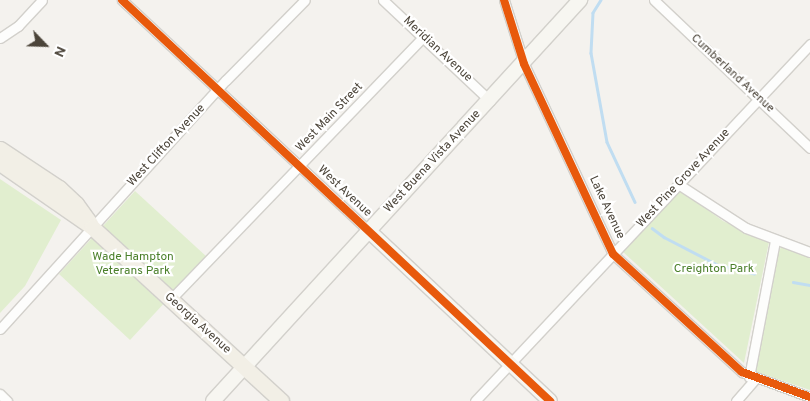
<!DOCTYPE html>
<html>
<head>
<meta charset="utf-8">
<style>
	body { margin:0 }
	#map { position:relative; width:810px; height:401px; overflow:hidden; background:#f4f2ee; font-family:Overpass,sans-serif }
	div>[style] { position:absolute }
	.green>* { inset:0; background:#e1eecf }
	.stream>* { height:2.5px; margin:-1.25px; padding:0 1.25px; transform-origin:1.25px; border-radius:1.25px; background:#c0ddf1 }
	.roads { filter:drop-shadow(1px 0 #d2d0cb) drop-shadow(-1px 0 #d2d0cb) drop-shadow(0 1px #d2d0cb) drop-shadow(0 -1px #d2d0cb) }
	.street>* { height:9px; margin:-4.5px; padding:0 4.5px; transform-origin:4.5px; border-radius:4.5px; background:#fdfdfc }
	.secondary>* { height:14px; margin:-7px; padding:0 7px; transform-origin:7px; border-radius:7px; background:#f7f6f1 }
	.primary>* { height:15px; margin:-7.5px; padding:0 7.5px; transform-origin:7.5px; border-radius:7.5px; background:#f2efe6 }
	.cycleway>* { height:8px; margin:-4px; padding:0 4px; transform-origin:4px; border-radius:4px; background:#e8590c }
	span { translate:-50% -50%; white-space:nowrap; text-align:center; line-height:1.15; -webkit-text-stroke:4.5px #fff; paint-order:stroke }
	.street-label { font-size:12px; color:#4b4439 }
	.park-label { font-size:12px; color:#4a7f2a }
	.north { position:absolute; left:20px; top:20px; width:50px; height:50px; -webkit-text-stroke:4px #fff; paint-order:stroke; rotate:114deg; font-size:14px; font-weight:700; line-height:20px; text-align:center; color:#4b4439 }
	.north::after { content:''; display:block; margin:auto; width:18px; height:22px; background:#4b4439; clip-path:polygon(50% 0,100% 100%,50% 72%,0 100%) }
</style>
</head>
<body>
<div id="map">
	<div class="green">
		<i style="clip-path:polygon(0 179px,61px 220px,25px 286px,0 313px)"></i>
		<i style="clip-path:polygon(679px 189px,723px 221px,769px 242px,744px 363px,622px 251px)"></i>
		<i style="clip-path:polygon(135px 191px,207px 257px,130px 340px,59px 274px)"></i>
		<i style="clip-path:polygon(781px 247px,810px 255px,810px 390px,754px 371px,775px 261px)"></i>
	</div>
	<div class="stream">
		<i style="left:601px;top:0;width:15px;rotate:122deg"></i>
		<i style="left:593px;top:13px;width:40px;rotate:92.9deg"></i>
		<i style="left:591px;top:53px;width:90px;rotate:79.8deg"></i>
		<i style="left:607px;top:142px;width:66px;rotate:65deg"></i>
		<i style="left:652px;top:228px;width:15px;rotate:37deg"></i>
		<i style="left:664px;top:237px;width:61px;rotate:27.4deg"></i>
		<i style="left:718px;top:265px;width:37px;rotate:13deg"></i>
		<i style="left:793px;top:282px;width:17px;rotate:10deg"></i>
	</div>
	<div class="roads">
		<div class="street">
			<i style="left:122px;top:0;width:338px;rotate:43.1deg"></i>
			<i style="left:383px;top:0;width:147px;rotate:43.3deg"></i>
			<i style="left:504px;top:0;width:67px;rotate:72.6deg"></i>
			<i style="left:524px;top:64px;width:210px;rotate:64.9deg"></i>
			<i style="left:613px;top:254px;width:175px;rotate:42.5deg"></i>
			<i style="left:742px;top:372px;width:72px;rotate:20.2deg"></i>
			<i style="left:654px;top:0;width:215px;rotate:43.5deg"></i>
			<i style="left:0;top:38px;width:22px;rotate:-34deg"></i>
			<i style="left:18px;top:26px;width:35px;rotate:-47deg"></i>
			<i style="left:678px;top:184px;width:81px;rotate:32.9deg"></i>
			<i style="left:746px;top:228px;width:68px;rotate:20.6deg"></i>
			<i style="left:170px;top:300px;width:365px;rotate:-46.1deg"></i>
			<i style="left:0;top:329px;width:336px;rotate:-47.8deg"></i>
			<i style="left:226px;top:80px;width:112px;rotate:-45.4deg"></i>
			<i style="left:749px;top:377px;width:138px;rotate:-79.2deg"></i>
			<i style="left:0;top:394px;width:10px;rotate:45deg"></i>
			<i style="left:475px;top:401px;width:490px;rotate:-46.8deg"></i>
			<i style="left:736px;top:401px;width:29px;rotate:-49deg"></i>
		</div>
		<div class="secondary">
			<i style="left:369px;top:231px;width:248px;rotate:43.2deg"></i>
			<i style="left:213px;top:401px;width:544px;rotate:-47.53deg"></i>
		</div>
		<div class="primary">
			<i style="left:0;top:149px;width:71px;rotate:33.5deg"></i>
			<i style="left:59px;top:188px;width:23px;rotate:43deg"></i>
			<i style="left:76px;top:204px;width:24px;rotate:54deg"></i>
			<i style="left:0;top:163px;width:112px;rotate:34.8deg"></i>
			<i style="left:92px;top:227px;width:257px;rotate:42.6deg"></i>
		</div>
	</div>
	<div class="cycleway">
		<i style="left:122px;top:0;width:587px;rotate:43.13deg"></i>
		<i style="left:504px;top:0;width:67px;rotate:72.6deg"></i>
		<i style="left:524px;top:64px;width:210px;rotate:64.9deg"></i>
		<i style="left:613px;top:254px;width:175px;rotate:42.5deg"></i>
		<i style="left:742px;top:372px;width:72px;rotate:20.2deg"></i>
	</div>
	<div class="street-label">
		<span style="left:437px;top:50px;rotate:43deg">Meridian Avenue</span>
		<span style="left:732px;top:74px;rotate:43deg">Cumberland Avenue</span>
		<span style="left:330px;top:118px;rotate:-46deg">West Main Street</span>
		<span style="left:167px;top:146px;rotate:-47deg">West Clifton Avenue</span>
		<span style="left:433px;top:162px;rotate:-47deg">West Buena Vista Avenue</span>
		<span style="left:684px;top:179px;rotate:-47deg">West Pine Grove Avenue</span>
		<span style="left:344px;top:192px;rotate:43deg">West Avenue</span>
		<span style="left:606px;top:208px;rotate:65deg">Lake Avenue</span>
		<span style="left:197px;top:324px;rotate:42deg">Georgia Avenue</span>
	</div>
	<div class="park-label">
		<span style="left:133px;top:265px">Wade Hampton<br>Veterans Park</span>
		<span style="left:714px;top:270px">Creighton Park</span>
	</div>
	<div class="north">N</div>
</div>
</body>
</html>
